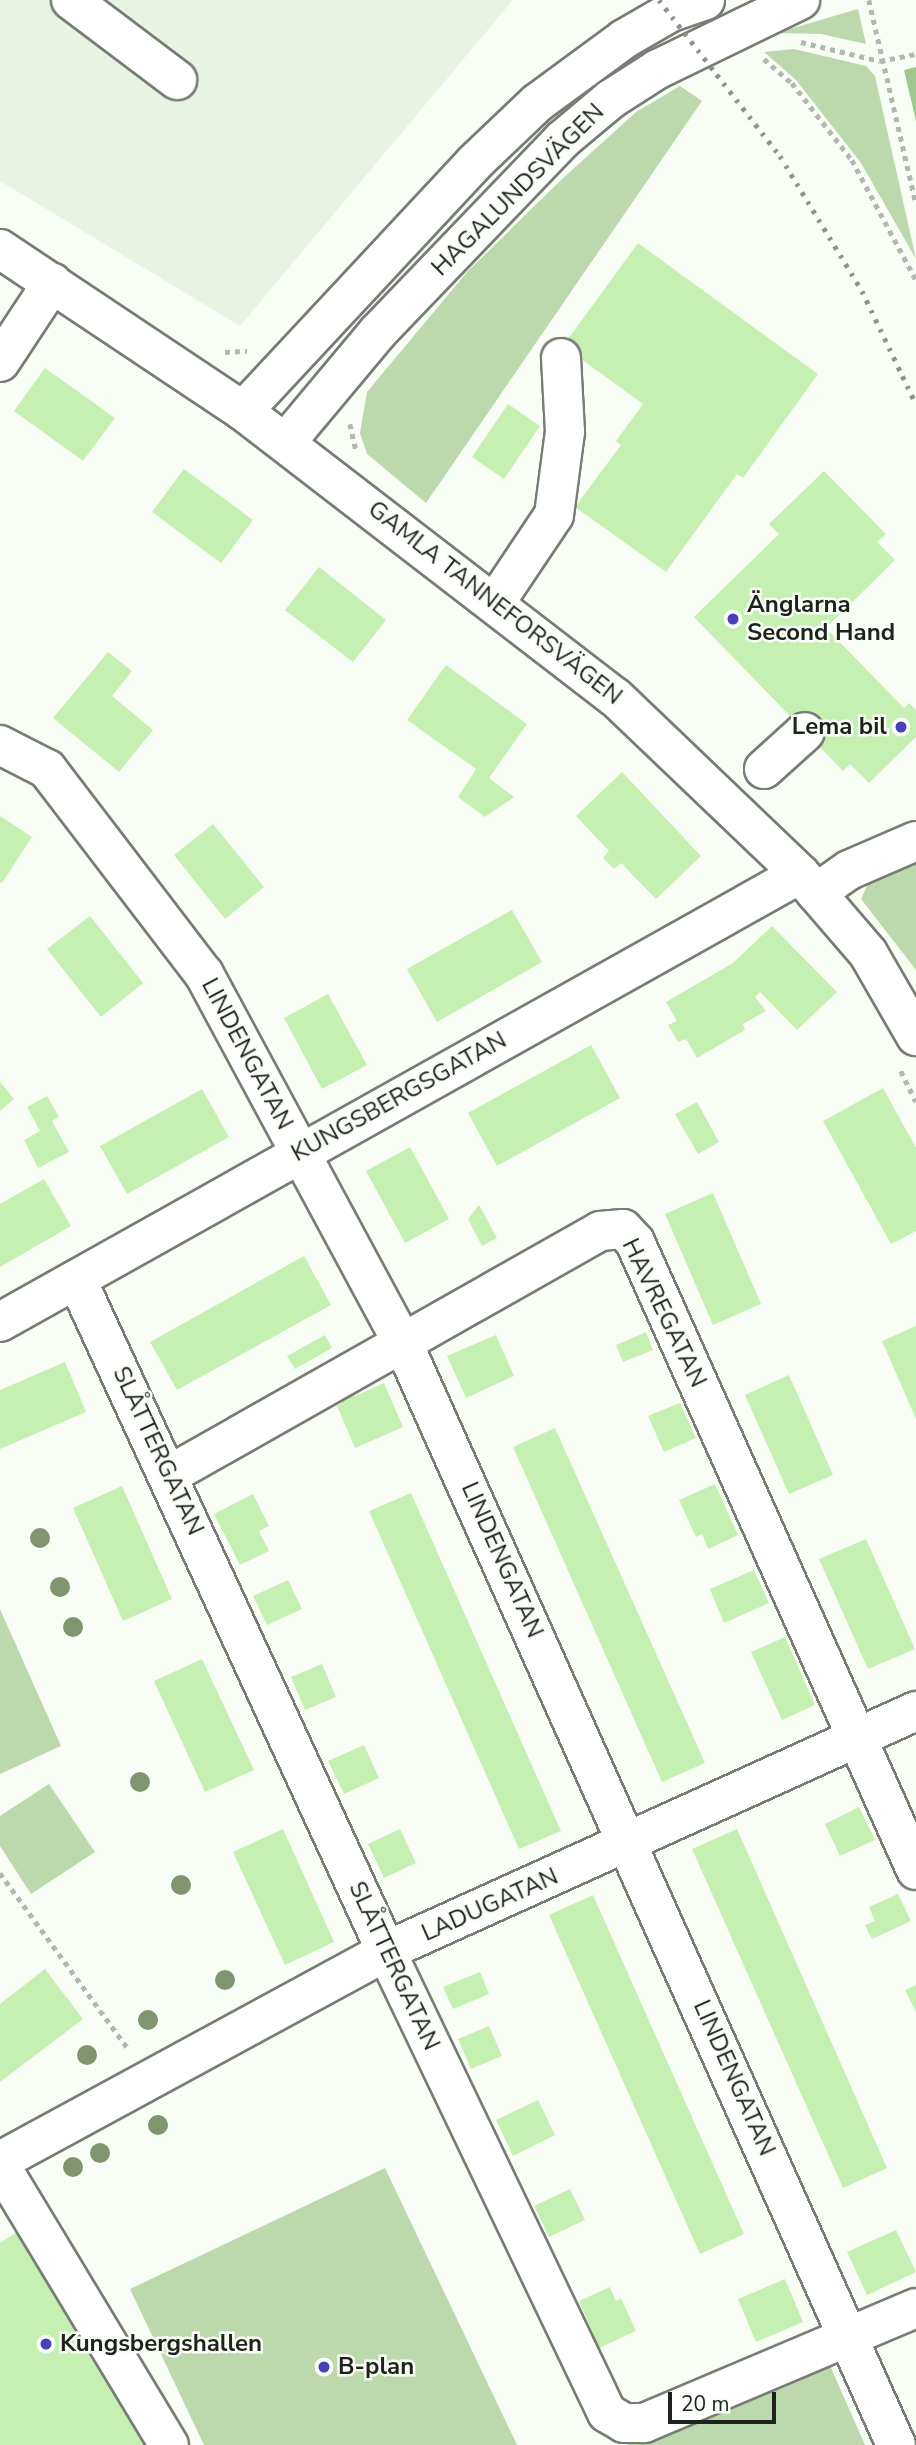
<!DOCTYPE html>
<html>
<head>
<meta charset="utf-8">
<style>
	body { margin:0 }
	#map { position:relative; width:916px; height:2445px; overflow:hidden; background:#f8fef6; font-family:"Nunito Sans",sans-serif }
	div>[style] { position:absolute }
	.built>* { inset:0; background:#e9f3e4 }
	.green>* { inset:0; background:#bbd9ad }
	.forest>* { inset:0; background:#9fc78c }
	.building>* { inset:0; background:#c6efb2 }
	.path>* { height:4.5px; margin-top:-2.25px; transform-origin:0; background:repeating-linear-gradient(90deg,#b2b7b1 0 5px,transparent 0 10px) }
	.roads { filter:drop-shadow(2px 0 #777c75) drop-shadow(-2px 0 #777c75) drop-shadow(0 2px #777c75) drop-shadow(0 -2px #777c75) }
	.minor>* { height:38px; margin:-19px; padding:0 19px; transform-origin:19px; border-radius:19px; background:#fff }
	.rail>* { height:5px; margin-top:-2.5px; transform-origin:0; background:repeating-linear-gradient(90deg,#8e928d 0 3.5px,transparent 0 10.5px) }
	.trees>* { width:20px; height:20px; margin:-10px; border-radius:50%; background:#7e956f }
	.dots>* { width:19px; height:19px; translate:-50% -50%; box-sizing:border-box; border:4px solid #f8fef6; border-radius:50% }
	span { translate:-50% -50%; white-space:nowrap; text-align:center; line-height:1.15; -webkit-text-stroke:5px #f8fef6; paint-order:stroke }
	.street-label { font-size:24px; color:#1f211e }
	.poi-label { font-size:24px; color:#1f211e; font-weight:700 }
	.left { translate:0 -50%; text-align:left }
	.right { translate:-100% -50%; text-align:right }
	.scale { position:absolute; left:668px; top:2392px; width:108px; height:32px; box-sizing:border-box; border:4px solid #1f211e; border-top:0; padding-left:9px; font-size:21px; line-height:24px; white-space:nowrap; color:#1f211e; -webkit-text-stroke:5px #f8fef6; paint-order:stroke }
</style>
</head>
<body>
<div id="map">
	<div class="built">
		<i style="clip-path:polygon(0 0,513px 0,240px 326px,0 181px)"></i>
	</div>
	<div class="green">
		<i style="clip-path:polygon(858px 9px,866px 44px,821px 34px,776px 33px)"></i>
		<i style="clip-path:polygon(794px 49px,866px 66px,875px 76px,916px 259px,861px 163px,796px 80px,764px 52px)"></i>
		<i style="clip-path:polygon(680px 86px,702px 101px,426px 503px,367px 454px,360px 433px,367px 392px,467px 272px,561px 180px,636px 112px)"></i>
		<i style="clip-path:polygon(916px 862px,916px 970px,861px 899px,869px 882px)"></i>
		<i style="clip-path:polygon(0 1609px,61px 1746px,0 1774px)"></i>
		<i style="clip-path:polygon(49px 1784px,95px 1852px,31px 1894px,0 1846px,0 1816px)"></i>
		<i style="clip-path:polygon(385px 2168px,517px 2445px,204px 2445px,130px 2289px)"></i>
		<i style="clip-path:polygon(828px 2361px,865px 2445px,626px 2445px)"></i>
	</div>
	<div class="forest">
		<i style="clip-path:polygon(916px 67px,916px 121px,904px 70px)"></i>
	</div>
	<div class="building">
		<i style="clip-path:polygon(638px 243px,818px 374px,743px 478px,737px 474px,666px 572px,575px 507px,621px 445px,616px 441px,643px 404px,563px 346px)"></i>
		<i style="clip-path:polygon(45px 368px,115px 418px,83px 461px,14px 411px)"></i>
		<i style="clip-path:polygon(508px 404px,540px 426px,504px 479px,472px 457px)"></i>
		<i style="clip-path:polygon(184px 469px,253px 520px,221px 563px,152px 512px)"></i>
		<i style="clip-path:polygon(824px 471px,886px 534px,877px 542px,895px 560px,826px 628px,904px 708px,909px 703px,916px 710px,916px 737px,869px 783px,850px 764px,843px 771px,694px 617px,779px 534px,769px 524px)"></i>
		<i style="clip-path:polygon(319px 567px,386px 620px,353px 662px,285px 610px)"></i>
		<i style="clip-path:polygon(108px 652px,132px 671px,112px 696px,153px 730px,119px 772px,53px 718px)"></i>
		<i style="clip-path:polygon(446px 665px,527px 724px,489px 778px,514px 797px,485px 817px,458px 797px,476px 769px,407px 720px)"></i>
		<i style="clip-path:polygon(622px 772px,701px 856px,656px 899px,621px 863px,614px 869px,603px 858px,609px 851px,576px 816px)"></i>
		<i style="clip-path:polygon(0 816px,32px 837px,2px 883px,0 882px)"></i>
		<i style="clip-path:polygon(213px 824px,264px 887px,225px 919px,174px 855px)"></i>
		<i style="clip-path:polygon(512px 910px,542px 962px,437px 1022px,407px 969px)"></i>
		<i style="clip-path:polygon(90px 916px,143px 983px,101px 1017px,47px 949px)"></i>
		<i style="clip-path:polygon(772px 926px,837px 992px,797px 1030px,760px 992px,755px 997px,766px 1011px,743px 1024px,745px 1030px,697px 1058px,686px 1039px,678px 1042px,668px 1025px,677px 1021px,666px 1002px,733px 963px)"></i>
		<i style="clip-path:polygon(328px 994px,367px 1065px,322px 1089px,284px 1018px)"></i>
		<i style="clip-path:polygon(591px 1045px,620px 1098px,497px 1166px,468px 1113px)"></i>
		<i style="clip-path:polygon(0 1082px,14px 1099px,0 1111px)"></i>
		<i style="clip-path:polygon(883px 1088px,916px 1148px,916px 1231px,891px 1244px,823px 1121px)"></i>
		<i style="clip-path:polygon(202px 1089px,229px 1137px,127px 1194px,100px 1146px)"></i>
		<i style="clip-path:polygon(47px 1096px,59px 1117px,52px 1121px,69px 1152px,38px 1168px,24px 1140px,40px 1131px,27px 1107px)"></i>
		<i style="clip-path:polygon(697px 1102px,719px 1142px,698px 1154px,675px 1114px)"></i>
		<i style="clip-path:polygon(410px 1147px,449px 1219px,405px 1243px,366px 1171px)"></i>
		<i style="clip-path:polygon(44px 1179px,71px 1226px,0 1267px,0 1204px)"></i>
		<i style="clip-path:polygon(713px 1193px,761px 1304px,713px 1325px,665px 1214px)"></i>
		<i style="clip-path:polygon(479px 1205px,497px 1238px,482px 1246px,468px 1219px)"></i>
		<i style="clip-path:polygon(304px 1256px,331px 1305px,177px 1390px,150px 1342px)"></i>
		<i style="clip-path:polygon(916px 1326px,916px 1419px,882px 1341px)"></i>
		<i style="clip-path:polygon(646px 1332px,653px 1350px,623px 1362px,616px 1345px)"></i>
		<i style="clip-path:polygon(325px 1335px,332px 1348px,295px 1369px,287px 1356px)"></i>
		<i style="clip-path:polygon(496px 1335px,514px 1376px,466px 1398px,447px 1356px)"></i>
		<i style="clip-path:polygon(65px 1362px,86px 1412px,0 1449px,0 1390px)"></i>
		<i style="clip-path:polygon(789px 1375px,833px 1475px,789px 1494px,745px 1395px)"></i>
		<i style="clip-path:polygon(384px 1383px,403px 1427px,355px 1448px,337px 1406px,342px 1403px,339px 1396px,353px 1391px,355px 1396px)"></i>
		<i style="clip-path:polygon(680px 1403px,696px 1438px,664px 1452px,648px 1416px)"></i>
		<i style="clip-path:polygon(555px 1428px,705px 1763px,662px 1782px,513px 1447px)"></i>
		<i style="clip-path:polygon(715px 1484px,738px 1535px,708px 1549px,702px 1534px,696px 1537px,679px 1500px)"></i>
		<i style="clip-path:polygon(122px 1486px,172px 1599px,123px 1621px,73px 1508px)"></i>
		<i style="clip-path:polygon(411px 1493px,561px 1831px,519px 1849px,369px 1511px)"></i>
		<i style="clip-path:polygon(253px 1494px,269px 1526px,259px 1531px,269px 1551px,240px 1565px,214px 1514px)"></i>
		<i style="clip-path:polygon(866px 1539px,915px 1649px,868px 1669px,819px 1559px)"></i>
		<i style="clip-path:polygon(754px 1570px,769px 1603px,724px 1623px,710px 1589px)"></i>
		<i style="clip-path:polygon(288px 1580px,302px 1609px,267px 1625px,253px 1596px)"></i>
		<i style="clip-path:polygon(785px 1637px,815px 1705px,782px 1720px,751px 1652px)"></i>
		<i style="clip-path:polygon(202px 1659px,254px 1770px,205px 1792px,154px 1681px)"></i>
		<i style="clip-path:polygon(322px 1664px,336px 1697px,305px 1710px,291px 1677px)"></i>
		<i style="clip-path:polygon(364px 1745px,379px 1778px,344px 1794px,328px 1761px)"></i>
		<i style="clip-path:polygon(859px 1807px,875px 1840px,840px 1856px,825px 1824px)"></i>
		<i style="clip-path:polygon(283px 1829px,334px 1942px,285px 1965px,233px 1852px)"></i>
		<i style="clip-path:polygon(400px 1829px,416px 1863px,384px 1878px,368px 1844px)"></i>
		<i style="clip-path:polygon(737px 1829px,887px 2168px,843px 2188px,692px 1849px)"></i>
		<i style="clip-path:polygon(898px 1894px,911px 1921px,872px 1939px,865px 1925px,875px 1921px,869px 1907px)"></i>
		<i style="clip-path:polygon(593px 1895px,744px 2234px,700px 2254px,549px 1915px)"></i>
		<i style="clip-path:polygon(45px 1969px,83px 2019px,0 2082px,0 2004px)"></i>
		<i style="clip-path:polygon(480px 1972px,489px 1994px,453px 2009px,443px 1987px)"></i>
		<i style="clip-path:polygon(916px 1985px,916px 2012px,905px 1990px)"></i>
		<i style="clip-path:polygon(489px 2026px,502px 2056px,471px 2069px,458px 2039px)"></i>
		<i style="clip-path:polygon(538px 2100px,555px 2135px,513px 2156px,496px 2120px)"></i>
		<i style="clip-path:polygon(570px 2189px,585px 2220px,549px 2237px,534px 2206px)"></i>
		<i style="clip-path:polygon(24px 2228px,151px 2445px,0 2445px,0 2243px)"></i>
		<i style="clip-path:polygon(896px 2230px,916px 2272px,867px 2295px,847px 2252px)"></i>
		<i style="clip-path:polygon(785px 2279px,803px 2322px,756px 2342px,738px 2299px)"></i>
		<i style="clip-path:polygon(610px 2287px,616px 2301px,621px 2298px,636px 2331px,599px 2348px,579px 2301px)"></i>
	</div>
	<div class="path">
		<i style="left:869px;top:0;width:208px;rotate:77deg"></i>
		<i style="left:801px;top:42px;width:81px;rotate:13.5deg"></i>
		<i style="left:880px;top:61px;width:37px;rotate:-11deg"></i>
		<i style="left:764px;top:59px;width:37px;rotate:41deg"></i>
		<i style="left:792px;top:83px;width:98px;rotate:52.1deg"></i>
		<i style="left:852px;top:160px;width:136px;rotate:61.9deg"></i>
		<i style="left:225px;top:352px;width:22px;rotate:-3deg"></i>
		<i style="left:350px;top:424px;width:26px;rotate:77deg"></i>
		<i style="left:901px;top:1071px;width:34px;rotate:64deg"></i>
		<i style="left:0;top:1873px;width:219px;rotate:53.9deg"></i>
	</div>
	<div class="roads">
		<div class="minor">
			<i style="left:71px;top:0;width:133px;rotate:37deg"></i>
			<i style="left:0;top:249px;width:292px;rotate:33.7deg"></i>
			<i style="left:243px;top:411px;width:469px;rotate:37.6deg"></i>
			<i style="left:615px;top:697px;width:256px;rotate:43.7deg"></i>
			<i style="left:800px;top:874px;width:104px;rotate:49.3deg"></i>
			<i style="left:868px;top:953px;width:96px;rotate:60deg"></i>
			<i style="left:0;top:362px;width:95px;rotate:-56.6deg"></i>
			<i style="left:243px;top:411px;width:339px;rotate:-47deg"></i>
			<i style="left:474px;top:163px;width:87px;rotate:-43.6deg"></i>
			<i style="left:537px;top:103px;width:108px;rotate:-36.3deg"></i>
			<i style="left:624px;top:39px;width:54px;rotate:-29.9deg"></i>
			<i style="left:671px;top:12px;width:36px;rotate:-19deg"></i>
			<i style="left:286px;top:442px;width:143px;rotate:-50.1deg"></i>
			<i style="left:378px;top:332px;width:266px;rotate:-46.2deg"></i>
			<i style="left:562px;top:140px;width:64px;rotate:-39.9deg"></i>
			<i style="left:611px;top:99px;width:56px;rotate:-32.6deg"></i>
			<i style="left:658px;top:69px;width:158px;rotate:-25.9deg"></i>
			<i style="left:495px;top:603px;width:106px;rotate:-56.2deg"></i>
			<i style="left:554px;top:515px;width:84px;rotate:-82.5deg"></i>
			<i style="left:565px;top:432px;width:74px;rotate:-93.1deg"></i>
			<i style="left:0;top:745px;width:53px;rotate:27.1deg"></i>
			<i style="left:47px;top:769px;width:258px;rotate:52.6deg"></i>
			<i style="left:204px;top:974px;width:417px;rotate:61.7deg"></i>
			<i style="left:402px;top:1341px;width:1209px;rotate:65.89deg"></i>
			<i style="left:764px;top:769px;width:55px;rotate:-42.1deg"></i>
			<i style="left:816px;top:893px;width:40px;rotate:-34.9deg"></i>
			<i style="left:849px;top:870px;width:73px;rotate:-23.4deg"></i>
			<i style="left:77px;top:1280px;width:739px;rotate:65.27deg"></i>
			<i style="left:386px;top:1951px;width:512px;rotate:64.44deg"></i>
			<i style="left:607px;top:2413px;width:20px;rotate:30deg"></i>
			<i style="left:624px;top:2423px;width:20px"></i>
			<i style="left:644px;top:2423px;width:295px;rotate:-22.9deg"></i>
			<i style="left:0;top:1322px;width:917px;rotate:-29.25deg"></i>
			<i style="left:169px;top:1475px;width:495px;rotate:-29.5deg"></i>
			<i style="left:600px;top:1231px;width:23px;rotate:-5deg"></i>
			<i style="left:623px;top:1229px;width:18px;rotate:47deg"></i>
			<i style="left:635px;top:1242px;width:688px;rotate:65.89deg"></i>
			<i style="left:0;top:2161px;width:439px;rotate:-28.5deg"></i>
			<i style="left:386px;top:1951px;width:582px;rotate:-24.36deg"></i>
			<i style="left:0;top:2165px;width:327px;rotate:58.9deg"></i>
		</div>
	</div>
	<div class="rail">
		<i style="left:659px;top:0;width:197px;rotate:52.2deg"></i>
		<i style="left:780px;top:156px;width:158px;rotate:58.7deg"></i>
		<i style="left:862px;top:291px;width:125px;rotate:64.5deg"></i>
	</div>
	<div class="trees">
		<i style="left:40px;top:1538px"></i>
		<i style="left:60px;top:1587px"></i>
		<i style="left:73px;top:1627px"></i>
		<i style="left:140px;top:1782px"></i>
		<i style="left:181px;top:1885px"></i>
		<i style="left:225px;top:1980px"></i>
		<i style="left:148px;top:2020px"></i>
		<i style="left:87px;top:2055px"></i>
		<i style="left:158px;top:2125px"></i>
		<i style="left:100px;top:2153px"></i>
		<i style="left:73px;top:2167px"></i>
	</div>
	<div class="dots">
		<i style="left:733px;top:619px;background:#4840b6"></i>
		<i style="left:901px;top:727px;background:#4840b6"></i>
		<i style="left:46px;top:2344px;background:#4840b6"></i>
		<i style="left:324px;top:2367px;background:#4840b6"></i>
	</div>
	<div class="street-label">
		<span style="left:518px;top:190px;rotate:-45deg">HAGALUNDSVÄGEN</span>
		<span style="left:495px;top:603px;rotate:38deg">GAMLA TANNEFORSVÄGEN</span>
		<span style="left:247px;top:1054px;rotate:62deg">LINDENGATAN</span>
		<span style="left:399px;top:1097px;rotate:-29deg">KUNGSBERGSGATAN</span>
		<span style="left:664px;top:1313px;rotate:64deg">HAVREGATAN</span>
		<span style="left:158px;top:1451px;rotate:65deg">SLÅTTERGATAN</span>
		<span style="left:502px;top:1560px;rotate:66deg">LINDENGATAN</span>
		<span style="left:490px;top:1905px;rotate:-24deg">LADUGATAN</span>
		<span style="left:394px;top:1966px;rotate:65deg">SLÅTTERGATAN</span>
		<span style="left:734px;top:2078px;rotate:66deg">LINDENGATAN</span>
	</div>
	<div class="poi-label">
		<span class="left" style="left:747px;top:619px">Änglarna<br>Second Hand</span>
		<span class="right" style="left:887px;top:727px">Lema bil</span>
		<span class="left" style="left:60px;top:2344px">Kungsbergshallen</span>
		<span class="left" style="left:338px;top:2367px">B-plan</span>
	</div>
	<div class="scale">20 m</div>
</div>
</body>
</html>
